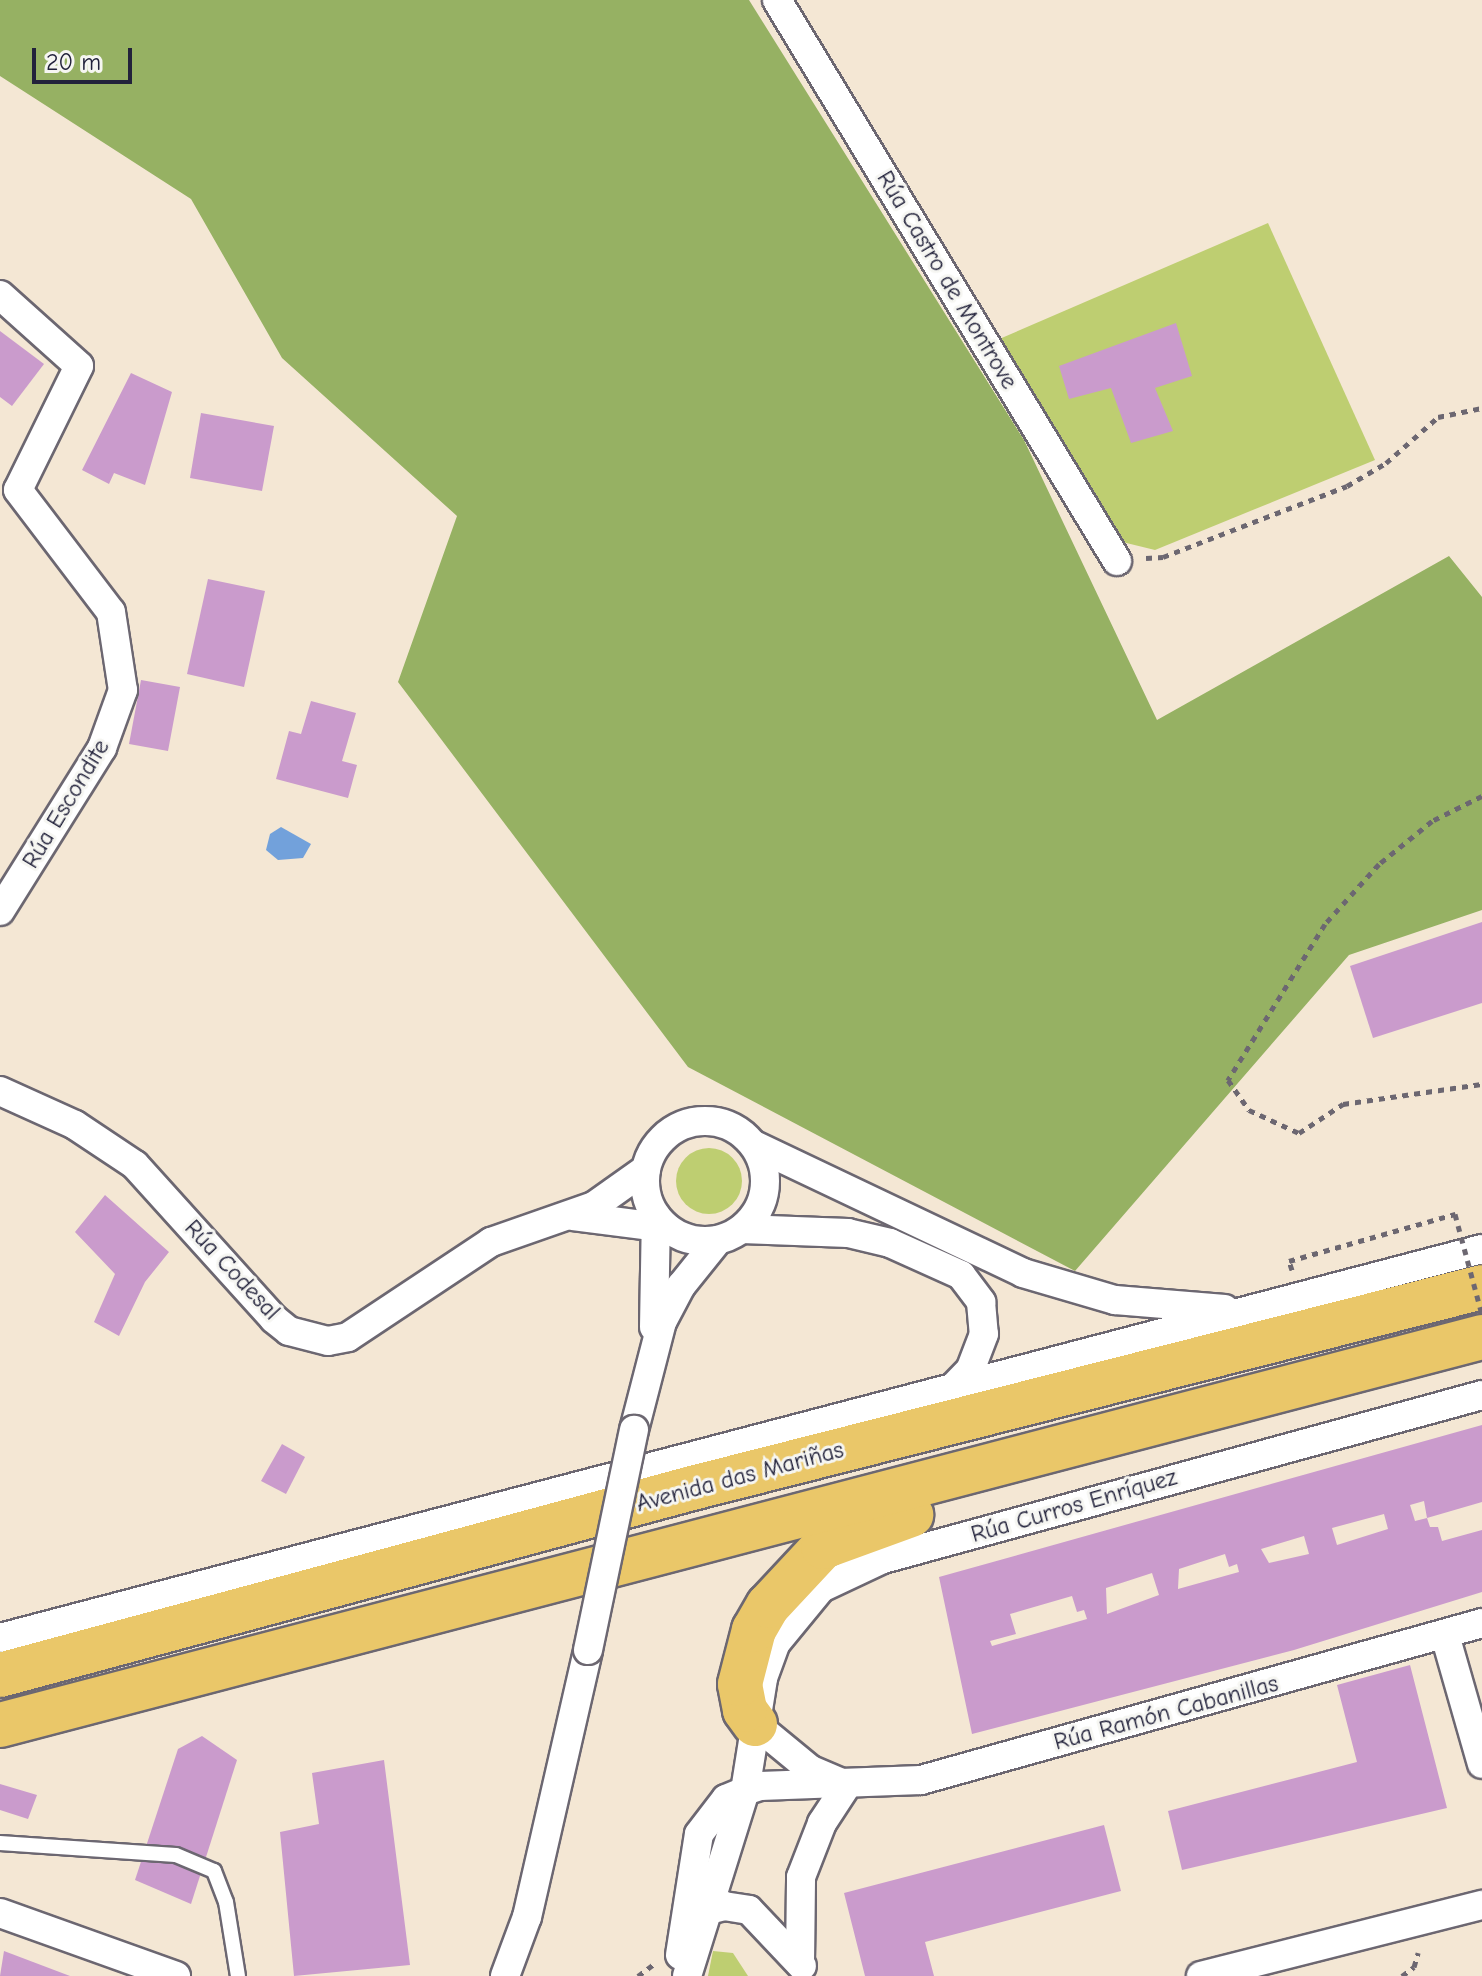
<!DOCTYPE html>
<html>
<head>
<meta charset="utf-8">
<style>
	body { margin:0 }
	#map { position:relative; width:1482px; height:1976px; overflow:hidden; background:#f4e7d4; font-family:"Comic Neue",sans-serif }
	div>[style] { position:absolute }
	.green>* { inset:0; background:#bece71 }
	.round { border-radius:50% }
	.forest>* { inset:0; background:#96b163 }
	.water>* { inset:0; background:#72a1db }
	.building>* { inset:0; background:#ca9bcc }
	.path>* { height:5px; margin-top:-2.5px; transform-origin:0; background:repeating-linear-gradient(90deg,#6c6771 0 6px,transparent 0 12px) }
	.roads { filter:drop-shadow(2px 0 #6c6771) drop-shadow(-2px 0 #6c6771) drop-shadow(0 2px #6c6771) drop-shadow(0 -2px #6c6771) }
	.lane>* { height:14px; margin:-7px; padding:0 7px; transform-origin:7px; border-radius:7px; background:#fff }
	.street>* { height:28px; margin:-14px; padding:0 14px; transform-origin:14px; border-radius:14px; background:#fff }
	.street>.ring { margin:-14px; padding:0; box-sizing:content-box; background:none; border:28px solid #fff; border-radius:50% }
	.highway>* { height:44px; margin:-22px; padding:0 22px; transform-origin:22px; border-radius:22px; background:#eac769 }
	.path-bridge>* { height:5px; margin-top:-2.5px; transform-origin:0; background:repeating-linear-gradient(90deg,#6c6771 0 6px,transparent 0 12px) }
	.bridges { filter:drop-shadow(2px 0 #6c6771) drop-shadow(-2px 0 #6c6771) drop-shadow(0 2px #6c6771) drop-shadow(0 -2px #6c6771) }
	.street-bridge>* { height:28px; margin:-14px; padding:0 14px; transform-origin:14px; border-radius:14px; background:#fff }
	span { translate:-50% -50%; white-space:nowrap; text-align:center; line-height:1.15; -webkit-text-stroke:6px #f6f6f2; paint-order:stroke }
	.street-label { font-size:24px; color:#22223b }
	.scale { position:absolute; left:32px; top:48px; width:100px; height:36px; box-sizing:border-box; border:4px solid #22223b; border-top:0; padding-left:10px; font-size:24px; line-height:28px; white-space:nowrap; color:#22223b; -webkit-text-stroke:6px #f6f6f2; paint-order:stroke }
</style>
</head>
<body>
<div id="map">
	<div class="green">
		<i style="clip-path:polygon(1268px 223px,1375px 460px,1155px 550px,1110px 539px,997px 340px)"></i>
		<i class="round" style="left:676px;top:1148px;width:66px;height:66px"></i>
		<i style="clip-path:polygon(713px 1951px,733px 1953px,748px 1976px,708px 1976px)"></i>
	</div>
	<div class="forest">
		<i style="clip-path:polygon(0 0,749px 0,1024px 440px,1157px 720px,1449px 556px,1482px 597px,1482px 910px,1349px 955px,1075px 1271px,688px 1067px,398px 682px,457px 516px,282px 358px,191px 199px,0 76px)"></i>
	</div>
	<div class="water">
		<i style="clip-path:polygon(281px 827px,311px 844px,303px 858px,278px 860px,266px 850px,270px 834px)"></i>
	</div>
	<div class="building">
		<i style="clip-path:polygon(1176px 323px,1192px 376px,1155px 388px,1173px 431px,1131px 443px,1111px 388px,1069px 399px,1059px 366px)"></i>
		<i style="clip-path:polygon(0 331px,44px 364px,12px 406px,0 397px)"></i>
		<i style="clip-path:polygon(131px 373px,172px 392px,145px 485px,114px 473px,109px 484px,82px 470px)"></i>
		<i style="clip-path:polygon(201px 413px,274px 426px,262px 491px,190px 478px)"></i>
		<i style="clip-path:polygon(208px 579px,265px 591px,244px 687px,187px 674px)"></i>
		<i style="clip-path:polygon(141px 680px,180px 687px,168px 751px,129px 744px)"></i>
		<i style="clip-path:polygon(311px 701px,356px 713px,342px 761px,357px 765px,348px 798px,276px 779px,289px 731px,301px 734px)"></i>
		<i style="clip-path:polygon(1482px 922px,1482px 1003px,1373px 1038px,1350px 966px)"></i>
		<i style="clip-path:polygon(105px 1195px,169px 1252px,145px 1282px,119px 1336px,94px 1322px,115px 1274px,75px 1232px)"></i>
		<i style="clip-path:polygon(evenodd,1482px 1425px,1482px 1502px,1427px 1518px,1424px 1501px,1410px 1505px,1415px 1521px,1427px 1518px,1430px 1527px,1438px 1527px,1442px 1541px,1482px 1530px,1482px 1592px,1294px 1650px,972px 1734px,939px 1577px,1482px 1425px,1384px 1514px,1388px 1529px,1337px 1545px,1332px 1528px,1384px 1514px,1482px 1425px,1304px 1536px,1309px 1554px,1269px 1563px,1261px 1549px,1304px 1536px,1482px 1425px,1225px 1554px,1229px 1567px,1237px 1564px,1239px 1572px,1178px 1589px,1179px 1569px,1225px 1554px,1482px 1425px,1152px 1573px,1159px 1595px,1107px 1614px,1106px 1588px,1152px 1573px,1482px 1425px,1072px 1596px,1077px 1612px,1084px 1610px,1087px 1619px,992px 1646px,990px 1641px,1016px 1634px,1010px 1614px,1072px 1596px)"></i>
		<i style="clip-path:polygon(282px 1444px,305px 1457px,286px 1494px,261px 1481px)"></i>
		<i style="clip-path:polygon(1410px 1665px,1447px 1808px,1182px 1870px,1168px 1811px,1357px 1762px,1337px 1685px)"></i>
		<i style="clip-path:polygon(202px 1736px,237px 1760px,191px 1904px,135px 1880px,178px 1749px)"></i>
		<i style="clip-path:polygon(384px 1760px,410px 1965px,294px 1976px,280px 1832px,319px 1824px,312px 1773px)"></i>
		<i style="clip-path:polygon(0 1784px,37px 1795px,28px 1819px,0 1810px)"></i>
		<i style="clip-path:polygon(1104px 1825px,1121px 1891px,925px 1942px,934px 1976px,865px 1976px,844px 1893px)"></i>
		<i style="clip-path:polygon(4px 1951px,70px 1976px,0 1976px)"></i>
	</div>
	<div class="path">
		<i style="left:1146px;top:558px;width:17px;rotate:-3deg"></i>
		<i style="left:1163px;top:557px;width:197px;rotate:-21.1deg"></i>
		<i style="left:1347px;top:486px;width:45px;rotate:-30.5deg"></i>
		<i style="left:1386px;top:463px;width:69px;rotate:-41.5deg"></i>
		<i style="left:1438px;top:417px;width:45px;rotate:-11.6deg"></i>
		<i style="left:1482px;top:796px;width:56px;rotate:153.4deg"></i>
		<i style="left:1432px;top:821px;width:68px;rotate:140.9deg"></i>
		<i style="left:1379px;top:864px;width:81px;rotate:132deg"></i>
		<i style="left:1325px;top:924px;width:184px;rotate:121.9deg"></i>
		<i style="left:1228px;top:1080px;width:37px;rotate:55deg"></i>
		<i style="left:1249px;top:1110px;width:55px;rotate:24.7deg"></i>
		<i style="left:1299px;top:1133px;width:53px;rotate:-33.4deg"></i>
		<i style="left:1343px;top:1104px;width:140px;rotate:-8.2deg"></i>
		<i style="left:1292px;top:1270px;width:9px;rotate:-108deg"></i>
		<i style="left:1289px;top:1261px;width:173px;rotate:-15.8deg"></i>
		<i style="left:638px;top:1976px;width:20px;rotate:-37deg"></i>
		<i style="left:1402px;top:1976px;width:15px;rotate:-37deg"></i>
		<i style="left:1414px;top:1967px;width:15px;rotate:-74deg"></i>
	</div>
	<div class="roads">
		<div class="lane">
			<i style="left:0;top:1843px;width:176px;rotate:3.9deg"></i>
			<i style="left:176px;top:1855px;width:41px;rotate:22.8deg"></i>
			<i style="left:214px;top:1871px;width:33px;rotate:69deg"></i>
			<i style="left:226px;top:1902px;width:75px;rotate:80.8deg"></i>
		</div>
		<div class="street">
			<i style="left:777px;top:0;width:656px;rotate:58.78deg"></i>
			<i style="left:0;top:295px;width:106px;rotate:41.9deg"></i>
			<i style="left:79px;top:366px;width:138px;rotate:116.2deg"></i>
			<i style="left:18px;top:490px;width:153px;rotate:52.7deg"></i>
			<i style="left:111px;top:612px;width:79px;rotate:81.3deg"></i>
			<i style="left:123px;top:690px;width:62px;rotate:109.9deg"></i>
			<i style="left:102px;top:748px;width:192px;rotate:122deg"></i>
			<i style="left:0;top:1091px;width:82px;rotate:24.4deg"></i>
			<i style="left:75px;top:1125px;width:72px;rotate:33.7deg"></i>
			<i style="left:135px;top:1165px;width:207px;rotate:47.9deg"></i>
			<i style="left:274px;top:1319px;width:19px;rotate:39deg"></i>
			<i style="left:289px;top:1331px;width:40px;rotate:14.4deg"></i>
			<i style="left:328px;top:1341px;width:20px;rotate:-11deg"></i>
			<i style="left:348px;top:1337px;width:172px;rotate:-33.6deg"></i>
			<i style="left:491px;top:1242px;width:109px;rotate:-19.3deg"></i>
			<i style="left:594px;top:1206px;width:64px;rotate:-35.4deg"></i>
			<i class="ring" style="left:645px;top:1121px;width:92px;height:92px"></i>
			<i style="left:754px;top:1145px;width:298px;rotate:25.4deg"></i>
			<i style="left:1023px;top:1273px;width:96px;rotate:16.4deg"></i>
			<i style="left:1115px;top:1300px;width:110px;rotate:4.7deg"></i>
			<i style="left:573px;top:1216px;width:95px;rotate:7.3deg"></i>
			<i style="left:742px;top:1229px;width:106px;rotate:2.2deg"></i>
			<i style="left:848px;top:1233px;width:43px;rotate:13.4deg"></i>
			<i style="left:890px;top:1243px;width:78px;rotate:24.3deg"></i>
			<i style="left:961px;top:1275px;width:34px;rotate:53deg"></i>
			<i style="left:981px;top:1302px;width:32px;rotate:85deg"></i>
			<i style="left:984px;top:1334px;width:39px;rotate:111deg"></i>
			<i style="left:970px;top:1370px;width:30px;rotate:134deg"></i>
			<i style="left:654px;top:1327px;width:111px;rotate:-89deg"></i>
			<i style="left:634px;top:1430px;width:112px;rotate:-75.5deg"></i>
			<i style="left:662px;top:1322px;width:41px;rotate:-62.2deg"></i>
			<i style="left:681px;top:1286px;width:59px;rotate:-51.2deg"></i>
			<i style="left:1445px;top:1635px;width:134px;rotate:74deg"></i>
			<i style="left:0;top:1638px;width:1532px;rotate:-14.71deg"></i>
			<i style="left:755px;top:1724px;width:72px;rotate:39.4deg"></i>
			<i style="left:811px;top:1770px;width:30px;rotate:23deg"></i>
			<i style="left:709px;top:1910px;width:16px;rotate:-15deg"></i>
			<i style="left:724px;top:1906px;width:25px;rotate:9deg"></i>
			<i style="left:749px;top:1910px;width:77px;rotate:46.6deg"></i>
			<i style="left:0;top:1913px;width:187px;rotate:19.7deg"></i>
			<i style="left:680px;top:1955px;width:122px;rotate:-81.1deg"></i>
			<i style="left:699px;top:1834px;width:44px;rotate:-52.4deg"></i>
			<i style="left:726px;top:1799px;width:21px;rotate:-23deg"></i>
			<i style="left:745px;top:1791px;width:16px;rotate:-18deg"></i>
			<i style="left:760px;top:1786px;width:161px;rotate:-2.1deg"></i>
			<i style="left:921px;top:1780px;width:583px;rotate:-15.63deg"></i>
			<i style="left:800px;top:1963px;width:86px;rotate:-89.3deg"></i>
			<i style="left:801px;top:1877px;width:58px;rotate:-68.7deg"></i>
			<i style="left:822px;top:1823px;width:45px;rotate:-56.7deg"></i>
			<i style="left:505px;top:1976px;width:63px;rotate:-69.6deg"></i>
			<i style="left:527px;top:1917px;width:274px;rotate:-77.1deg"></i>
			<i style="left:687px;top:1976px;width:194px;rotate:-72.6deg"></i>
			<i style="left:745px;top:1791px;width:114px;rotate:-80.9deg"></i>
			<i style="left:763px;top:1678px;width:37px;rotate:-70deg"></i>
			<i style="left:776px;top:1643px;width:71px;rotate:-50.7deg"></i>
			<i style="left:821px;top:1588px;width:68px;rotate:-25.1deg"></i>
			<i style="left:883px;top:1559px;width:621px;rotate:-15.31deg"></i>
			<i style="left:1201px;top:1976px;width:290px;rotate:-14.2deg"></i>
		</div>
		<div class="highway">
			<i style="left:0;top:1675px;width:717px;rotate:-15.12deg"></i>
			<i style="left:692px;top:1488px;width:815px;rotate:-14.27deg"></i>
			<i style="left:755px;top:1724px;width:17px;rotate:-126deg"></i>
			<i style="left:745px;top:1710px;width:26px;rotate:-101deg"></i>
			<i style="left:740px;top:1684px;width:56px;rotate:-75.5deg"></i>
			<i style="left:754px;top:1630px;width:28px;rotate:-60deg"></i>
			<i style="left:768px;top:1606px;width:81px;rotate:-47deg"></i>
			<i style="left:823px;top:1547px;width:94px;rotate:-20deg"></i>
			<i style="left:0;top:1725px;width:1532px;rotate:-14.67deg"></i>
		</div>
	</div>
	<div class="path-bridge">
		<i style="left:1455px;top:1214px;width:105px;rotate:75deg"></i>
	</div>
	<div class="bridges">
		<div class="street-bridge">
			<i style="left:588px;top:1650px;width:225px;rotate:-78.2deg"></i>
		</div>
	</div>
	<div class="street-label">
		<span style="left:947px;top:280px;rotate:59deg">Rúa Castro de Montrove</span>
		<span style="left:66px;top:804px;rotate:-59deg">Rúa Escondite</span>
		<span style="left:232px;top:1270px;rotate:47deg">Rúa Codesal</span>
		<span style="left:740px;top:1477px;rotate:-15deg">Avenida das Mariñas</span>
		<span style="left:1074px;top:1506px;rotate:-16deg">Rúa Curros Enríquez</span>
		<span style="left:1166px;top:1713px;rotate:-15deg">Rúa Ramón Cabanillas</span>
	</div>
	<div class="scale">20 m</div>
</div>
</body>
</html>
